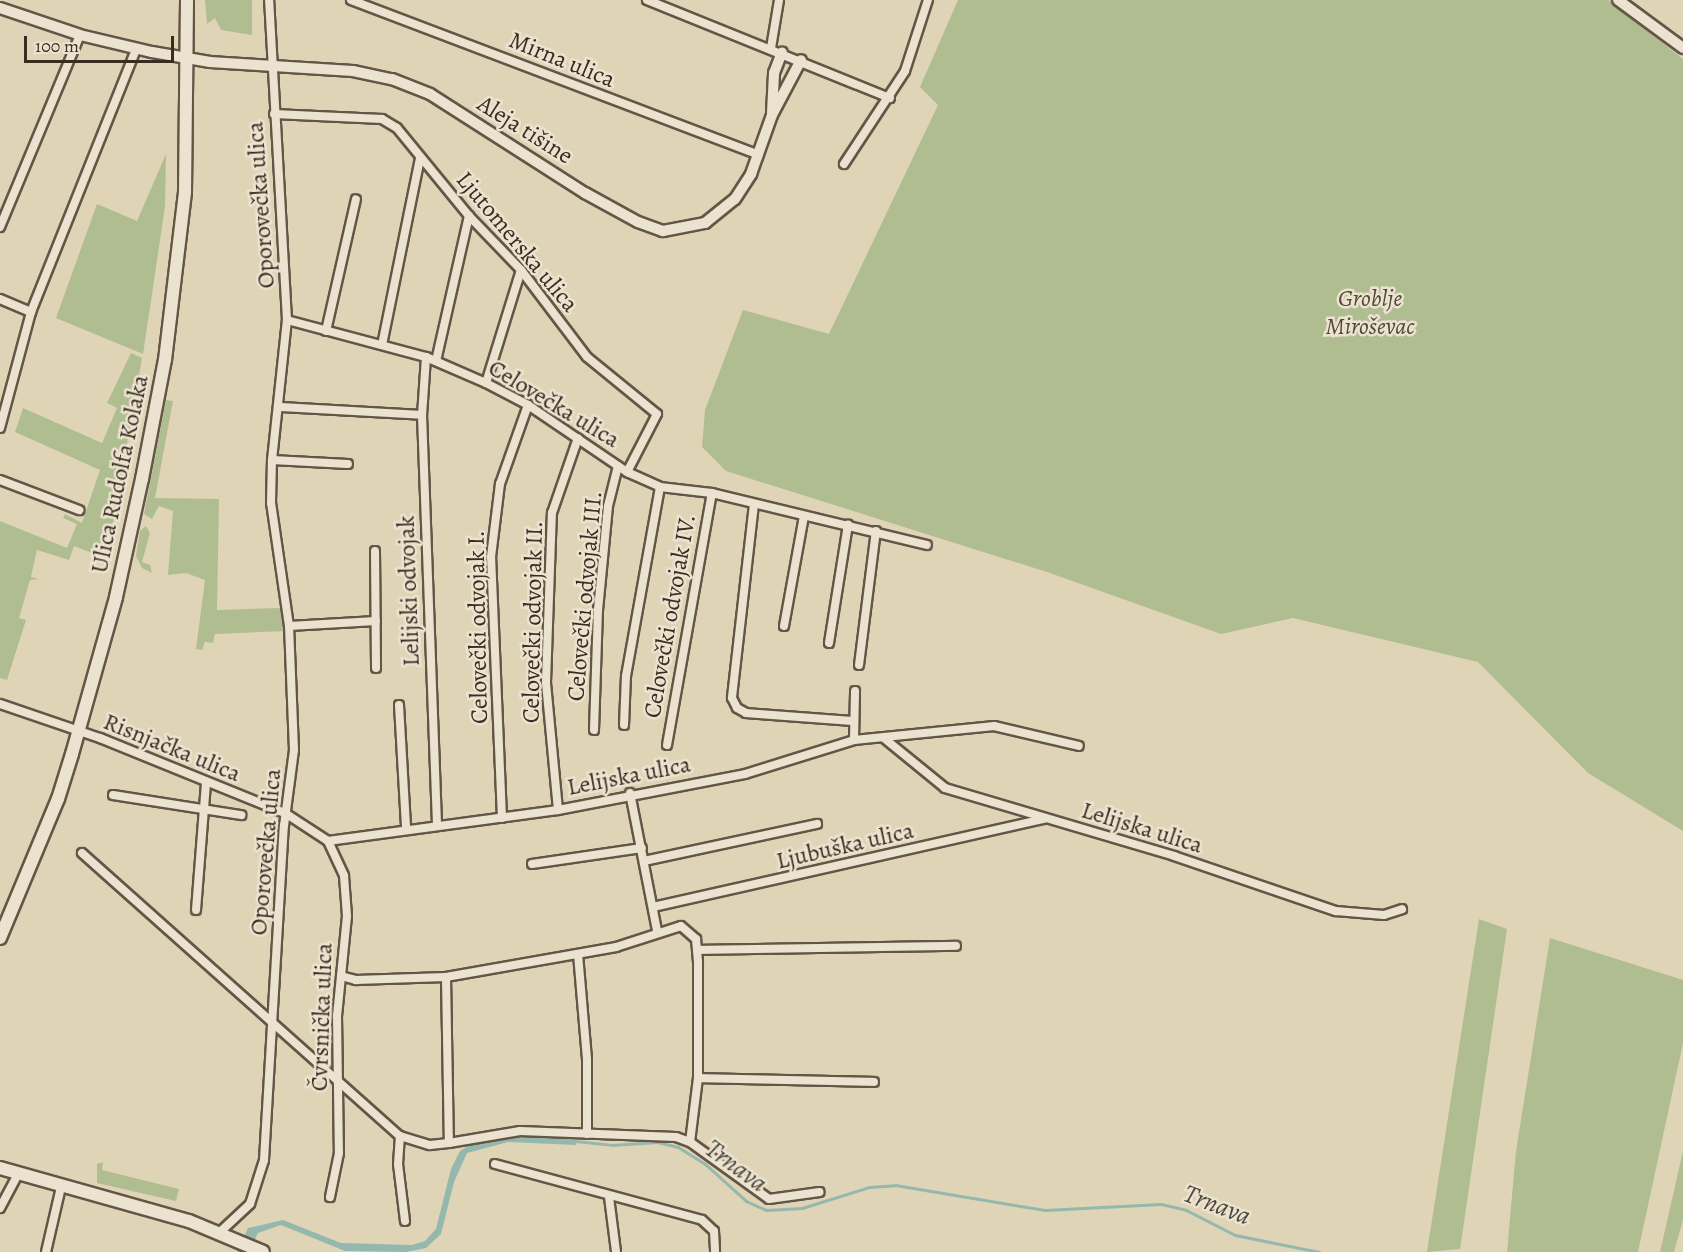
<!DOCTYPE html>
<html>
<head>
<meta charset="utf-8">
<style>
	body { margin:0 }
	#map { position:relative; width:1683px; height:1252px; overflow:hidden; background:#e0d4b7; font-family:Alegreya,serif }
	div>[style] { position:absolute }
	.green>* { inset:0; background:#b0bd90 }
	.water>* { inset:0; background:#94b8ad }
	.stream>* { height:3px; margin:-1.5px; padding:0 1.5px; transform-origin:1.5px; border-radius:1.5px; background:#94b8ad }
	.roads { filter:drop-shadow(2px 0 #645646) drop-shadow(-2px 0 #645646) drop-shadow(0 2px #645646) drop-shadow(0 -2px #645646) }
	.minor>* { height:8px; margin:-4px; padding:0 4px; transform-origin:4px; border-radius:4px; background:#ebe3d0 }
	.tertiary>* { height:10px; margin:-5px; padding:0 5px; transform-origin:5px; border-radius:5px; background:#ebe3d0 }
	.secondary>* { height:12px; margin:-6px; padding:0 6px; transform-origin:6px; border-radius:6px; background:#ebe3d0 }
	span { translate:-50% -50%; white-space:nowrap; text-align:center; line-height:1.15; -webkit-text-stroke:5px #ebe3d0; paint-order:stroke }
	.street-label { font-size:24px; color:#3a2c20 }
	.park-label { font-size:24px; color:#524936; font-style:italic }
	.water-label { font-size:26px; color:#4c483c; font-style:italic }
	.scale { position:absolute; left:24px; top:36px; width:150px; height:27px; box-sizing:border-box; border:3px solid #3a2c20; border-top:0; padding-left:8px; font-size:18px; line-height:21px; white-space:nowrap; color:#3a2c20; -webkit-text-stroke:4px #ebe3d0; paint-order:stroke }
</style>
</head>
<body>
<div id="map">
	<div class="green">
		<i style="clip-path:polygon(205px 0,252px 0,252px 35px,221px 30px,215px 18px,207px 24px)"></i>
		<i style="clip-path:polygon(958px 0,1608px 0,1683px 59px,1683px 831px,1588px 773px,1478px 662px,1293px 618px,1221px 634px,1047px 572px,726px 471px,702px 447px,705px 410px,743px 310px,829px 334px,938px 105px,920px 87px)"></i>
		<i style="clip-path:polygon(166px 154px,165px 207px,143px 354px,56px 318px,97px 204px,137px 221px)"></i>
		<i style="clip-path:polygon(131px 353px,142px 358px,107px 559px,74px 546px,69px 560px,37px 550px,31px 577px,38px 579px,30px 580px,19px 618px,26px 620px,7px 680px,0 678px,0 521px,67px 548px,77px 524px,63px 518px,65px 514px,82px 523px,100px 470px,15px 432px,23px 408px,102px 443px,117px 408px,107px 403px)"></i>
		<i style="clip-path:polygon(166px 400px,173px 401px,155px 498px,219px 499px,217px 610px,281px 608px,285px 631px,215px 634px,213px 643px,205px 642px,202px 650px,196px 649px,205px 580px,186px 573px,168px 575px,173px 511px,159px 506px,152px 519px,144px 514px)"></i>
		<i style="clip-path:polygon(146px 526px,150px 533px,142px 562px,150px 565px,152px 573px,142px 568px,136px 556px,140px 531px)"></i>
		<i style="clip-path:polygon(1479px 919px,1507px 929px,1460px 1249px,1427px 1252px)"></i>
		<i style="clip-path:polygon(1550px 938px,1683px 980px,1683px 1043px,1638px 1252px,1507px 1252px,1516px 1151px)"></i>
		<i style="clip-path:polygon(1683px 1151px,1683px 1220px,1674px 1252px,1660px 1252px)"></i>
		<i style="clip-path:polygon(103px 1162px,102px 1170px,179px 1189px,176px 1201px,97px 1183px,97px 1164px)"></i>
	</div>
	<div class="water">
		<i style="clip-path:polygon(512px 1135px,577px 1137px,576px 1145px,508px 1142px,467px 1153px,454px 1182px,441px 1234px,426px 1248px,406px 1252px,345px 1251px,281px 1225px,258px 1233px,249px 1252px,237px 1252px,248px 1228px,283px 1220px,341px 1243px,412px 1245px,425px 1241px,436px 1229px,451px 1169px,460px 1151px,474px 1142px)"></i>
	</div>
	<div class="stream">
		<i style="left:575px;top:1141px;width:37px;rotate:6deg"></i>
		<i style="left:612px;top:1145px;width:45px;rotate:-3.8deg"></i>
		<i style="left:657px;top:1142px;width:22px;rotate:13deg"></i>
		<i style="left:678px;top:1147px;width:31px;rotate:32deg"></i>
		<i style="left:704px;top:1163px;width:57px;rotate:42.1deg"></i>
		<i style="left:746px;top:1201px;width:22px;rotate:24deg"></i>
		<i style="left:766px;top:1210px;width:36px;rotate:-3deg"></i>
		<i style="left:802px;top:1208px;width:70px;rotate:-17.4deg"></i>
		<i style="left:869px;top:1187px;width:26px;rotate:-4deg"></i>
		<i style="left:895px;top:1185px;width:152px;rotate:9.5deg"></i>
		<i style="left:1045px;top:1210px;width:116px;rotate:-3deg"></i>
		<i style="left:1161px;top:1204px;width:26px;rotate:13deg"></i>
		<i style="left:1186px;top:1210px;width:55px;rotate:27deg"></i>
		<i style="left:1235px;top:1235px;width:86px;rotate:11.4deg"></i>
	</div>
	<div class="roads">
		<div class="minor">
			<i style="left:351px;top:0;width:436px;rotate:20.8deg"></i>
			<i style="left:647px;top:0;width:262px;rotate:22deg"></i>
			<i style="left:771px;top:48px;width:49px;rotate:-80.5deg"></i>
			<i style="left:274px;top:114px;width:108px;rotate:2.7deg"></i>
			<i style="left:382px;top:119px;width:17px;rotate:31deg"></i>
			<i style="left:397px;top:128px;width:114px;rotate:50.7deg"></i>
			<i style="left:469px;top:216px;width:75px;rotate:46.1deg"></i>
			<i style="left:521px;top:270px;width:109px;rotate:52.8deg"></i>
			<i style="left:587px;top:357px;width:90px;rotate:39.2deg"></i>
			<i style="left:657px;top:414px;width:65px;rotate:117.3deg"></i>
			<i style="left:844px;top:164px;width:111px;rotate:-56.7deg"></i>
			<i style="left:905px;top:71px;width:75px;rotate:-72.1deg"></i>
			<i style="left:0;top:227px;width:208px;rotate:-67.4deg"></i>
			<i style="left:0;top:299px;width:34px;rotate:23deg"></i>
			<i style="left:287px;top:320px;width:144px;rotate:14.9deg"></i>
			<i style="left:426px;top:357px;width:65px;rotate:23.4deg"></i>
			<i style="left:486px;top:383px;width:47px;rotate:27.6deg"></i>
			<i style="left:528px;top:405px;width:120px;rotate:34.1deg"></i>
			<i style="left:627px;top:472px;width:36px;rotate:24deg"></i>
			<i style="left:660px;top:487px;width:52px;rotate:6.6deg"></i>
			<i style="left:712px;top:493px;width:221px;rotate:13.6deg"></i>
			<i style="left:326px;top:331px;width:135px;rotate:-77.2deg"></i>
			<i style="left:382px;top:345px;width:191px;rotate:-78.5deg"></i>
			<i style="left:426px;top:357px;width:58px;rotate:93.9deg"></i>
			<i style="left:422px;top:415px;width:408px;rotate:87.9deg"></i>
			<i style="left:436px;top:361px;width:149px;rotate:-77.2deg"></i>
			<i style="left:486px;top:383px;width:118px;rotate:-72.8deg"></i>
			<i style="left:281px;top:407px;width:141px;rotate:3.2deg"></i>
			<i style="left:0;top:428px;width:120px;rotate:-75deg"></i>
			<i style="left:31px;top:312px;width:283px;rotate:-68.2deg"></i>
			<i style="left:272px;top:460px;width:76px;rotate:3deg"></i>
			<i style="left:0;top:480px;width:85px;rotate:20.8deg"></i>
			<i style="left:754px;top:504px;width:195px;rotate:96.5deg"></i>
			<i style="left:732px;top:698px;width:11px;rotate:63deg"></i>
			<i style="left:737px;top:708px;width:10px;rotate:29deg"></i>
			<i style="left:746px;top:713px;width:106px;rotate:4.3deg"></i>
			<i style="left:375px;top:551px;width:117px;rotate:89.5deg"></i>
			<i style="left:289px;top:626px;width:87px;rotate:-3.3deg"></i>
			<i style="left:784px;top:626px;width:112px;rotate:-79.7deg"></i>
			<i style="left:829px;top:643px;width:120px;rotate:-80.9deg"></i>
			<i style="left:859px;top:665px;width:135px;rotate:-82.8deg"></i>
			<i style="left:0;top:704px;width:106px;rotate:18.8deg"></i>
			<i style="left:100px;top:738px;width:200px;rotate:22.1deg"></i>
			<i style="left:285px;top:813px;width:51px;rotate:33.1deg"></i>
			<i style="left:328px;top:841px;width:232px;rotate:-7.7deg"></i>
			<i style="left:558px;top:810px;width:190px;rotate:-10.9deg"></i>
			<i style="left:745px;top:774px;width:114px;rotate:-17.3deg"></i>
			<i style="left:854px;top:740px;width:141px;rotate:-5.7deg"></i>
			<i style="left:994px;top:726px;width:87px;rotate:13.2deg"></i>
			<i style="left:399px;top:705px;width:122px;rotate:86.7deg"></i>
			<i style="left:624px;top:725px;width:49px;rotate:-87.7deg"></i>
			<i style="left:626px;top:676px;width:192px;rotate:-79.8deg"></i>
			<i style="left:594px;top:730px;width:120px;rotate:-88.1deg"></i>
			<i style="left:598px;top:610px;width:104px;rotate:-84.5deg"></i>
			<i style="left:608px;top:506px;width:41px;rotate:-76deg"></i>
			<i style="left:885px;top:739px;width:77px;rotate:39.2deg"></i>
			<i style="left:945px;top:788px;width:239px;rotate:16.5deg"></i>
			<i style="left:1174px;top:856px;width:171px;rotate:18.8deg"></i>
			<i style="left:1336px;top:911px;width:48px;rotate:4.8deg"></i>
			<i style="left:1384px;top:915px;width:19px;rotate:-18deg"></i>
			<i style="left:854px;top:740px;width:49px;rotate:-88.8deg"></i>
			<i style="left:667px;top:745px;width:256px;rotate:-79.9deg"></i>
			<i style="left:630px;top:793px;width:141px;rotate:78.9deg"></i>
			<i style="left:113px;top:795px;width:130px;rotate:8.9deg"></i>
			<i style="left:558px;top:810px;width:129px;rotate:-95.4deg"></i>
			<i style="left:546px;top:682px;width:169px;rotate:-88deg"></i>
			<i style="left:552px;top:513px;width:79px;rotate:-70.9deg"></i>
			<i style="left:502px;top:818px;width:261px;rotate:-92.4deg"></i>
			<i style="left:491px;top:557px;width:74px;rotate:-83deg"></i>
			<i style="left:500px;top:484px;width:84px;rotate:-70.5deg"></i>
			<i style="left:328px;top:841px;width:38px;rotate:65deg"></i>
			<i style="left:344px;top:876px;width:40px;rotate:85.7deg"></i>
			<i style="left:347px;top:916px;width:100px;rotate:95.7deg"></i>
			<i style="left:337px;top:1016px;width:137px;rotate:89.2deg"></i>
			<i style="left:339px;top:1153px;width:45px;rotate:101.6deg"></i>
			<i style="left:82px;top:853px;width:426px;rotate:41.7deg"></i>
			<i style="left:644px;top:861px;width:177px;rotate:-12.1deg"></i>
			<i style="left:532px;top:864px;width:111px;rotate:-8.3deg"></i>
			<i style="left:653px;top:907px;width:402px;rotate:-12.7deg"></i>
			<i style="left:196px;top:910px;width:127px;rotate:-85.5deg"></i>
			<i style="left:697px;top:950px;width:259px;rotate:-0.9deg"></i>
			<i style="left:578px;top:954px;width:106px;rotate:85.1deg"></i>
			<i style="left:587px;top:1060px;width:74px;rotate:90deg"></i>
			<i style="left:341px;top:976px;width:16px;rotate:15deg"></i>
			<i style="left:356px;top:980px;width:90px;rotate:-1.9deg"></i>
			<i style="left:446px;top:977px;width:173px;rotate:-10deg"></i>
			<i style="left:616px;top:947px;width:68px;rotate:-17.9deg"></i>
			<i style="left:681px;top:926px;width:20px;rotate:41deg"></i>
			<i style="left:696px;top:939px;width:24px;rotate:85deg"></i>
			<i style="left:698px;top:963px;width:115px;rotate:90deg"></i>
			<i style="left:698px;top:1078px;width:64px;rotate:97.1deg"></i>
			<i style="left:446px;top:977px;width:166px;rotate:89deg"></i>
			<i style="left:449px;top:1143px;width:72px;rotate:-9.6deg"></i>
			<i style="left:520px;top:1131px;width:156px;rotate:2.2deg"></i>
			<i style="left:676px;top:1137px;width:15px;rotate:20deg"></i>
			<i style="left:690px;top:1142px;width:97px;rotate:35.8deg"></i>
			<i style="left:769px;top:1199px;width:51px;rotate:-7.8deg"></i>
			<i style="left:698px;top:1078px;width:176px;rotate:1.3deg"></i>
			<i style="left:495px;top:1164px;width:214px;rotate:15.1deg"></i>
			<i style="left:702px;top:1220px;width:16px;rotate:43deg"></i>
			<i style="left:714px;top:1231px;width:21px;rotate:87deg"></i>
			<i style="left:609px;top:1197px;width:55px;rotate:82.7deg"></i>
			<i style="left:0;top:1208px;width:40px;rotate:-62deg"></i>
			<i style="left:405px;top:1221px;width:57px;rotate:-97deg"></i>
			<i style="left:398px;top:1164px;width:28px;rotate:-86deg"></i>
			<i style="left:400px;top:1136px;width:31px;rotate:17deg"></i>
			<i style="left:430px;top:1145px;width:19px;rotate:-6deg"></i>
			<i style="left:220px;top:1232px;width:41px;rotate:-43deg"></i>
			<i style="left:250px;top:1204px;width:46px;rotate:-72.3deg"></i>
			<i style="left:264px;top:1160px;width:335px;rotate:-86.6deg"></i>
			<i style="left:284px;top:826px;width:77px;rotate:-82.5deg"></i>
			<i style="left:294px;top:750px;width:124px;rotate:-92.3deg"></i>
			<i style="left:289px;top:626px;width:124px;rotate:-98.3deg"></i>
			<i style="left:271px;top:503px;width:43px;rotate:-88.7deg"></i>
			<i style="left:272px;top:460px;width:141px;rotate:-83.9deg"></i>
			<i style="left:287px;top:320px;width:321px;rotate:-93.2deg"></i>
			<i style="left:46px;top:1252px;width:67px;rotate:-77deg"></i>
		</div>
		<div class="tertiary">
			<i style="left:1618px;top:0;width:81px;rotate:36.4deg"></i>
			<i style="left:0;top:8px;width:84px;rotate:18.6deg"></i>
			<i style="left:80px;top:35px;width:74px;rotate:13.3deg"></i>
			<i style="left:152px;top:52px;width:59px;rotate:9.8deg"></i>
			<i style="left:210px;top:62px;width:143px;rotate:3.6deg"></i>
			<i style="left:353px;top:71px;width:40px;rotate:12deg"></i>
			<i style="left:392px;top:79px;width:41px;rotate:21.5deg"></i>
			<i style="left:430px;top:94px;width:184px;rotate:32.6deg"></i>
			<i style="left:585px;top:193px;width:60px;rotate:28.7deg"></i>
			<i style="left:638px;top:222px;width:27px;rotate:20deg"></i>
			<i style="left:663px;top:231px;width:43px;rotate:-10.8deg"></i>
			<i style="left:705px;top:223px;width:38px;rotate:-39deg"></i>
			<i style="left:735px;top:199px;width:30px;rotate:-57deg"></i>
			<i style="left:751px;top:174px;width:63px;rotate:-70.4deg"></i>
			<i style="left:772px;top:115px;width:62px;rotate:-62.2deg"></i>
			<i style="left:772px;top:113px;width:40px;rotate:-87.1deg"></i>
			<i style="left:774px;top:73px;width:22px;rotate:-69deg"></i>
		</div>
		<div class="secondary">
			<i style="left:0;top:938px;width:151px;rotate:-67.4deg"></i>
			<i style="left:58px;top:799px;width:47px;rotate:-72.7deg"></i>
			<i style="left:72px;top:754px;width:163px;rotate:-74.3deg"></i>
			<i style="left:116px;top:597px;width:121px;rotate:-77.6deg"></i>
			<i style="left:142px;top:479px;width:121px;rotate:-79.1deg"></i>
			<i style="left:165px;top:360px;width:169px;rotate:-83.2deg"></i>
			<i style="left:185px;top:192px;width:192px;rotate:-89.4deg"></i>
			<i style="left:0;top:1168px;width:196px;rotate:15.7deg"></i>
			<i style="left:189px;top:1221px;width:80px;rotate:22.7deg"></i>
		</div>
	</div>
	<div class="street-label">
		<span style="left:562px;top:60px;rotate:22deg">Mirna ulica</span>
		<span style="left:525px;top:130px;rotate:32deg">Aleja tišine</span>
		<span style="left:261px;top:205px;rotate:-94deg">Oporovečka ulica</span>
		<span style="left:517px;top:242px;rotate:50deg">Ljutomerska ulica</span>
		<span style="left:554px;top:404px;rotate:31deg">Celovečka ulica</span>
		<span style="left:120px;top:474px;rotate:-78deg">Ulica Rudolfa Kolaka</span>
		<span style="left:409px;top:591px;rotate:-92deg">Lelijski odvojak</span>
		<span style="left:585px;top:596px;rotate:-85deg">Celovečki odvojak III.</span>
		<span style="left:670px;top:616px;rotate:-80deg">Celovečki odvojak IV.</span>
		<span style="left:533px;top:622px;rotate:-89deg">Celovečki odvojak II.</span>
		<span style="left:478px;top:627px;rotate:-91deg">Celovečki odvojak I.</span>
		<span style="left:172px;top:748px;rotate:22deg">Risnjačka ulica</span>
		<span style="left:629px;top:776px;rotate:-11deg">Lelijska ulica</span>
		<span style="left:1142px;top:828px;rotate:17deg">Lelijska ulica</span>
		<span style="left:845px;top:846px;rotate:-13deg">Ljubuška ulica</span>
		<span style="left:266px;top:852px;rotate:-85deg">Oporovečka ulica</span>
		<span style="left:322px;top:1017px;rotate:-88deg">Čvrsnička ulica</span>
	</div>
	<div class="park-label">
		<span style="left:1370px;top:313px">Groblje<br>Miroševac</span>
	</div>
	<div class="water-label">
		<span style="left:736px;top:1166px;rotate:36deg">Trnava</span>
		<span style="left:1217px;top:1205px;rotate:21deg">Trnava</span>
	</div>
	<div class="scale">100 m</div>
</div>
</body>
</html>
